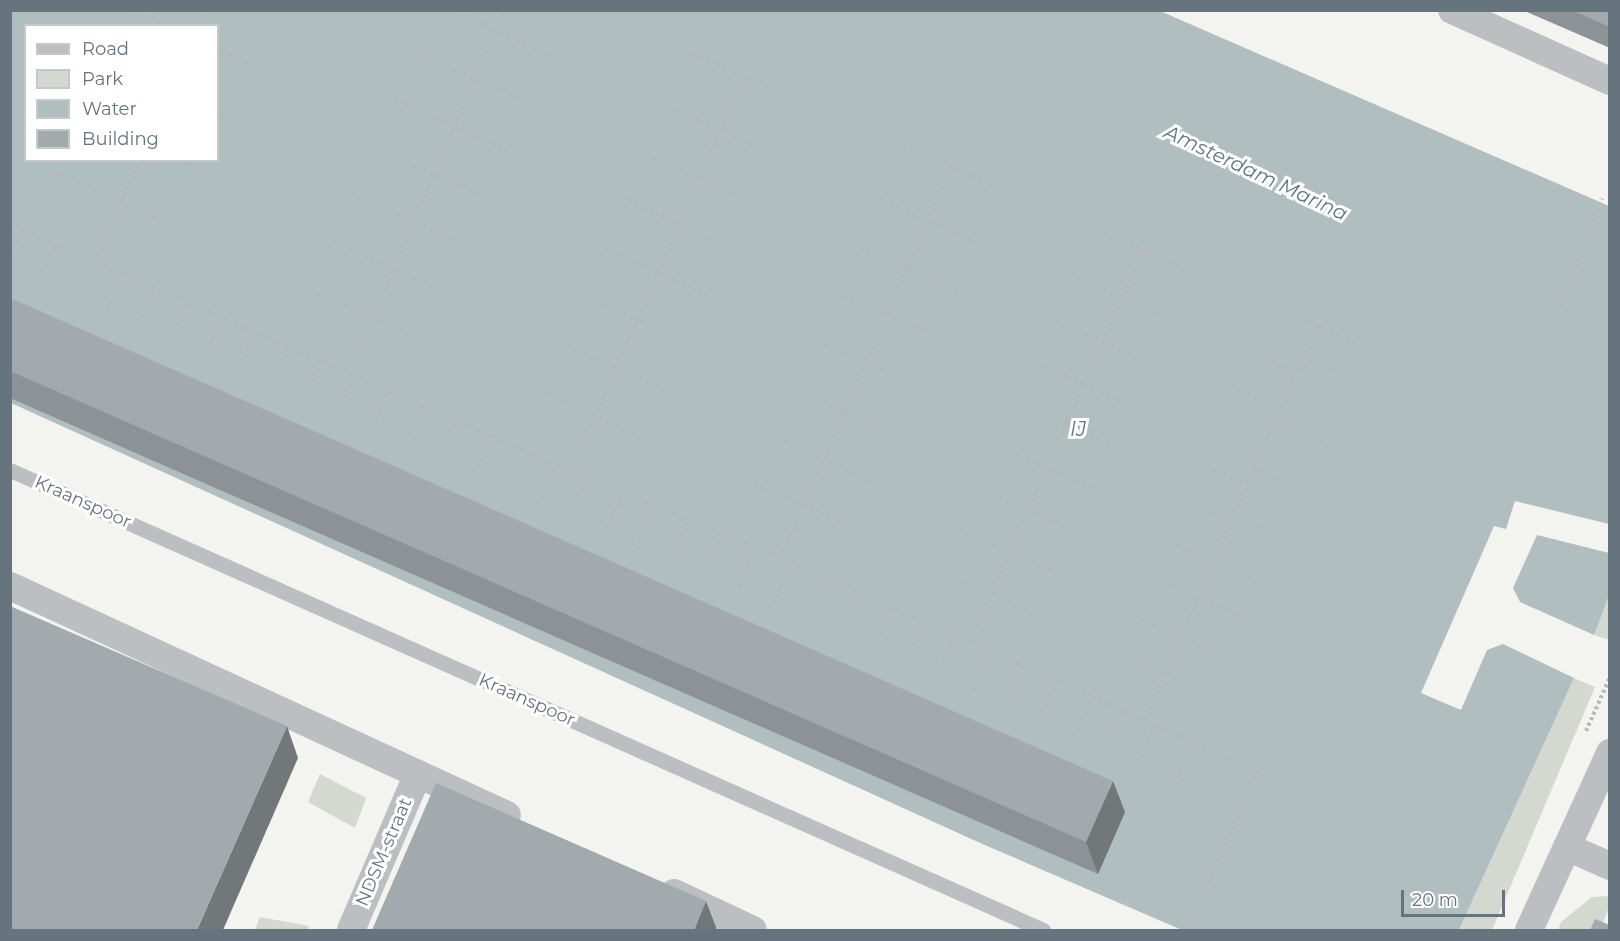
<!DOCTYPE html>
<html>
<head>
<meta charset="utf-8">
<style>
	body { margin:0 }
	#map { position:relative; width:1620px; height:941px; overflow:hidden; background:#f3f3f0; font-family:Montserrat,sans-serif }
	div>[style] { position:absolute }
	.green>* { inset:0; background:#d3d8d0 }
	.water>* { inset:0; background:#b1bec0 }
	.path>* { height:4px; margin-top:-2px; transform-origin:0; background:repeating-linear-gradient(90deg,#b5b8ba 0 3px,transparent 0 6px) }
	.service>* { height:15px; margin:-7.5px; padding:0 7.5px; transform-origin:7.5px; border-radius:7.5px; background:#bbbfc1 }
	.minor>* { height:28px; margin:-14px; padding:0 14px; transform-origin:14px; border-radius:14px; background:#bbbfc1 }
	.wall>* { inset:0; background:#8c9296 }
	.shaded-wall>* { inset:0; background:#72777a }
	.building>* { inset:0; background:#a3aaae }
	span { translate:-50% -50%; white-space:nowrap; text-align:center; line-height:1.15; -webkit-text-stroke:6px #fff; paint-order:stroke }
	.street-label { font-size:18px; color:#66757d }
	.water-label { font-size:20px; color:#62767b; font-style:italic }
	.frame { position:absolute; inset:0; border:12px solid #66757d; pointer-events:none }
	.legend { position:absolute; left:24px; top:24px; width:195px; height:138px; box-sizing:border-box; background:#fff; border:2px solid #c2c8cb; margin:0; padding:8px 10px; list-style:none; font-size:18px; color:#66757d }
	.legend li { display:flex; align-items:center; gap:12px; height:30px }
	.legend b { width:30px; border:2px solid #c2c8cb }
	.scale { position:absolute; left:1401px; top:890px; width:104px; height:27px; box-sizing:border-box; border:3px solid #66757d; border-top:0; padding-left:8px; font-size:18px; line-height:21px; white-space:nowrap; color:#66757d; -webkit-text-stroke:4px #fff; paint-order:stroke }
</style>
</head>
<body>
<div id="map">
	<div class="green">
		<i style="clip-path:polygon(1609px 596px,1609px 640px,1594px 635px)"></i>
		<i style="clip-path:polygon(1574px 678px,1595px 687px,1492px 930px,1459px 930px)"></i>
		<i style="clip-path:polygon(320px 774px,366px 798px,355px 828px,308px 802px)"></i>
		<i style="clip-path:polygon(1609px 896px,1609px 908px,1600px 930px,1558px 930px,1561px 922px,1592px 897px)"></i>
		<i style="clip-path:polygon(260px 917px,309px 926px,308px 930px,255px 930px)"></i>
	</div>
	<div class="water">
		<i style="clip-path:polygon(evenodd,11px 11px,1160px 11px,1609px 206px,1609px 524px,1515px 501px,1506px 529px,1494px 526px,1421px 693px,1461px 710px,1487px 650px,1503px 644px,1574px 678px,1459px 930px,1182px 930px,978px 842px,11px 403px,11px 11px,26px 26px,218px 26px,218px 160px,26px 160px,26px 26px)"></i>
		<i style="clip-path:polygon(1537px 535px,1609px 553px,1609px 596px,1594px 635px,1520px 602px,1513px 588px)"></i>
	</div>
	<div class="path">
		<i style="left:276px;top:10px;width:2px;rotate:27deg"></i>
		<i style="left:452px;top:10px;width:108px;rotate:24.7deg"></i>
		<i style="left:135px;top:12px;width:36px;rotate:23deg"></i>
		<i style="left:199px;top:26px;width:17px;rotate:-66deg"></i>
		<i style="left:218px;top:49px;width:42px;rotate:27.2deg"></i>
		<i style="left:684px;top:50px;width:65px;rotate:23.4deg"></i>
		<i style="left:415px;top:53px;width:128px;rotate:23.6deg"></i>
		<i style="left:395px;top:99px;width:123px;rotate:24.9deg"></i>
		<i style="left:668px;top:106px;width:110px;rotate:24.7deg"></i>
		<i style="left:218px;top:114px;width:14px;rotate:25deg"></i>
		<i style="left:375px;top:149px;width:122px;rotate:23.6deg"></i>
		<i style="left:647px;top:155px;width:108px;rotate:24deg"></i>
		<i style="left:181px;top:160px;width:30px;rotate:24deg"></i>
		<i style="left:951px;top:167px;width:46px;rotate:24.3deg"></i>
		<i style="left:60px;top:174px;width:134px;rotate:24.7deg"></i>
		<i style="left:353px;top:195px;width:124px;rotate:23.7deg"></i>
		<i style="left:623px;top:198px;width:117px;rotate:24.8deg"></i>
		<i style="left:880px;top:199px;width:106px;rotate:24.6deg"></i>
		<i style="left:10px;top:224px;width:597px;rotate:23.82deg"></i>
		<i style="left:556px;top:465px;width:243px;rotate:22.5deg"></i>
		<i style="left:781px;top:558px;width:522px;rotate:24.06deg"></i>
		<i style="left:1258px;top:771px;width:163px;rotate:113.9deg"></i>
		<i style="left:1192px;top:920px;width:13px;rotate:129deg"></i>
		<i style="left:1097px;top:231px;width:51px;rotate:22deg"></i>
		<i style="left:332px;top:241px;width:126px;rotate:24.3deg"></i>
		<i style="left:861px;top:248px;width:104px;rotate:23.9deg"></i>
		<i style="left:606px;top:249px;width:111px;rotate:24.5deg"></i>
		<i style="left:10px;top:254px;width:28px;rotate:-63deg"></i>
		<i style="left:95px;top:261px;width:111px;rotate:-66deg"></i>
		<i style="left:1077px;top:278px;width:96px;rotate:24.7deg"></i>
		<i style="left:39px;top:279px;width:39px;rotate:-64deg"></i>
		<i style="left:311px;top:291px;width:123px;rotate:23.4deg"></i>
		<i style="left:839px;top:294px;width:103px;rotate:23.3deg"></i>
		<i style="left:585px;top:297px;width:110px;rotate:23.5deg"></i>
		<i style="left:1561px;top:306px;width:115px;rotate:-69deg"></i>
		<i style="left:1272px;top:308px;width:52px;rotate:21.6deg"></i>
		<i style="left:108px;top:309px;width:39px;rotate:-69deg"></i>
		<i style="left:142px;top:317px;width:32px;rotate:-68deg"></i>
		<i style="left:1057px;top:321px;width:94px;rotate:24.4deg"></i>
		<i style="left:173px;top:336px;width:38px;rotate:-67deg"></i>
		<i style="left:819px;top:342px;width:102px;rotate:23.8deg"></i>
		<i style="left:563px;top:343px;width:115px;rotate:24.6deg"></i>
		<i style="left:209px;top:350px;width:36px;rotate:-71deg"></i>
		<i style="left:1251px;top:351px;width:51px;rotate:24.5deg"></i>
		<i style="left:1304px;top:358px;width:54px;rotate:21.8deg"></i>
		<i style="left:1036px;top:362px;width:99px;rotate:25deg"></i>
		<i style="left:243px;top:363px;width:34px;rotate:-71deg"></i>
		<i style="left:346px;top:372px;width:59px;rotate:-63deg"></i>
		<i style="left:373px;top:319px;width:336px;rotate:-67deg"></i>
		<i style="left:276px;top:380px;width:36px;rotate:-67deg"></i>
		<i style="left:1237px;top:389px;width:48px;rotate:22.2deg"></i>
		<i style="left:308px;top:392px;width:34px;rotate:-67deg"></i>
		<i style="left:545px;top:392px;width:110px;rotate:25.4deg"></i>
		<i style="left:801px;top:392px;width:98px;rotate:23.4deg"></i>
		<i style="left:1019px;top:405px;width:100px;rotate:23.5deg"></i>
		<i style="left:340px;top:408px;width:36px;rotate:-67deg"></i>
		<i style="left:1276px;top:419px;width:54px;rotate:26.6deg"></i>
		<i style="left:375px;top:425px;width:37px;rotate:-71deg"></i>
		<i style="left:1222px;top:428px;width:46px;rotate:27.1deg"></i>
		<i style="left:779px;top:438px;width:104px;rotate:25.6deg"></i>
		<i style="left:406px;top:441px;width:39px;rotate:-64deg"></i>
		<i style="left:999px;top:448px;width:103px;rotate:22.8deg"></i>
		<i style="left:440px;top:455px;width:38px;rotate:-67deg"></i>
		<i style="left:1207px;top:467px;width:44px;rotate:22.5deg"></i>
		<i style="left:1254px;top:468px;width:53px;rotate:23.2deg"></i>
		<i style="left:571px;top:471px;width:431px;rotate:-66.3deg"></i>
		<i style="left:744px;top:76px;width:61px;rotate:24.1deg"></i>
		<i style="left:475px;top:472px;width:39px;rotate:-66deg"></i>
		<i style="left:755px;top:484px;width:106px;rotate:23.4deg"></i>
		<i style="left:984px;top:491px;width:97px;rotate:24.4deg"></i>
		<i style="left:537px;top:503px;width:42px;rotate:-63.4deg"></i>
		<i style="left:1190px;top:506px;width:44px;rotate:22.5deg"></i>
		<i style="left:1235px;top:514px;width:55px;rotate:24.7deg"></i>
		<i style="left:571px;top:519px;width:44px;rotate:-67.5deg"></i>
		<i style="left:965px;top:533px;width:98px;rotate:23.4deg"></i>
		<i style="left:605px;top:534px;width:45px;rotate:-66.3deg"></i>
		<i style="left:1171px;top:542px;width:102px;rotate:24.8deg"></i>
		<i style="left:637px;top:549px;width:47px;rotate:-67.3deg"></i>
		<i style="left:781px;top:558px;width:426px;rotate:-66.5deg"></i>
		<i style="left:951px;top:167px;width:47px;rotate:-156.2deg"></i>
		<i style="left:672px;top:559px;width:43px;rotate:-66.4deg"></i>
		<i style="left:708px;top:572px;width:41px;rotate:-68.5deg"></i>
		<i style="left:944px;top:573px;width:52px;rotate:21.6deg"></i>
		<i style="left:992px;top:592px;width:48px;rotate:28.7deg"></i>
		<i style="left:1156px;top:580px;width:98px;rotate:22.9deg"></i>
		<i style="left:739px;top:588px;width:43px;rotate:-71.1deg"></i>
		<i style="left:774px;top:603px;width:44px;rotate:-69.9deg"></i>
		<i style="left:1141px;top:620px;width:97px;rotate:23.1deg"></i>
		<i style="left:807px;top:621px;width:46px;rotate:-71.2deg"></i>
		<i style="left:840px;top:634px;width:45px;rotate:-69.1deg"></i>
		<i style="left:878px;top:640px;width:35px;rotate:-72deg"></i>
		<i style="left:969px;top:644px;width:431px;rotate:-66.1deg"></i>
		<i style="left:1144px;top:250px;width:43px;rotate:24.8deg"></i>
		<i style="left:909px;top:656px;width:35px;rotate:-68deg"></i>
		<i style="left:1123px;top:656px;width:98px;rotate:24deg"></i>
		<i style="left:941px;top:669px;width:35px;rotate:-72deg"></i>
		<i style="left:973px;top:690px;width:41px;rotate:-67.2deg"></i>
		<i style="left:1007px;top:703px;width:40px;rotate:-68deg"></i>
		<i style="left:1041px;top:718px;width:40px;rotate:-69deg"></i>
		<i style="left:1145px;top:721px;width:370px;rotate:-66.6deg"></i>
		<i style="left:1292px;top:381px;width:61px;rotate:-62.6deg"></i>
		<i style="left:1320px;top:327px;width:43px;rotate:24.8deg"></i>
		<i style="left:1586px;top:731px;width:59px;rotate:-66deg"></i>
		<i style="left:1075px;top:736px;width:42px;rotate:-67.7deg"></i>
		<i style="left:1106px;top:749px;width:42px;rotate:-65.9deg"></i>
		<i style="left:1139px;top:763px;width:41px;rotate:-67.2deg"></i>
		<i style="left:1175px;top:784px;width:45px;rotate:-68deg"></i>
	</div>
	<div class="service">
		<i style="left:10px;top:470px;width:1131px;rotate:24deg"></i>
	</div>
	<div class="minor">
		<i style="left:1452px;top:10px;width:173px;rotate:24.2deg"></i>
		<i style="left:10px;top:586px;width:547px;rotate:24.74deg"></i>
		<i style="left:1567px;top:847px;width:47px;rotate:23.8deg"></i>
		<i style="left:674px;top:893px;width:87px;rotate:25.1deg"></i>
		<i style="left:351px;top:930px;width:170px;rotate:-66.8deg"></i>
		<i style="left:1529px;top:930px;width:195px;rotate:-65.4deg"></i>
	</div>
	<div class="wall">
		<i style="clip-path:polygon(1522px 10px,1610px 10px,1610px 48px)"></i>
		<i style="clip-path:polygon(10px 298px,1125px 812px,1098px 874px,10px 398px)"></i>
	</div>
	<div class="shaded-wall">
		<i style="clip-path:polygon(287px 726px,298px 758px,223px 930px,197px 930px)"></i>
		<i style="clip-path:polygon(1113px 781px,1125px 812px,1098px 874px,1086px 842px)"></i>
		<i style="clip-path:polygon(706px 901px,717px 930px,694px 930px)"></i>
	</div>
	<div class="building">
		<i style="clip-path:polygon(1571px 10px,1610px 10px,1610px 27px)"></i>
		<i style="clip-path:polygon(10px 298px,1113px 781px,1086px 842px,10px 371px)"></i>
		<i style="clip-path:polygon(10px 606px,287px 726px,197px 930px,10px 930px)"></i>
		<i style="clip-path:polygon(436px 783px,706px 901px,694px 930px,372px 930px)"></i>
		<i style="clip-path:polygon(1595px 919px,1610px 925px,1610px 930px,1590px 930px)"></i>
	</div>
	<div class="street-label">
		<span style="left:83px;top:502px;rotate:24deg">Kraanspoor</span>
		<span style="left:527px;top:700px;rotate:24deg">Kraanspoor</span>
		<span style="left:384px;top:852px;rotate:-67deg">NDSM-straat</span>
	</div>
	<div class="water-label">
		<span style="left:1256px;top:173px;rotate:25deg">Amsterdam Marina</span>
		<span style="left:1078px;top:429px">IJ</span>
	</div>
	<div class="frame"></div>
	<ul class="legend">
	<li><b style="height:8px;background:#bbbfc1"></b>Road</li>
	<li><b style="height:16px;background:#d3d8d0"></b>Park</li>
	<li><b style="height:16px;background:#b1bec0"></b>Water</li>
	<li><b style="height:16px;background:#a3aaae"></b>Building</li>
	</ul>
	<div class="scale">20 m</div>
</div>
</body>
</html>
